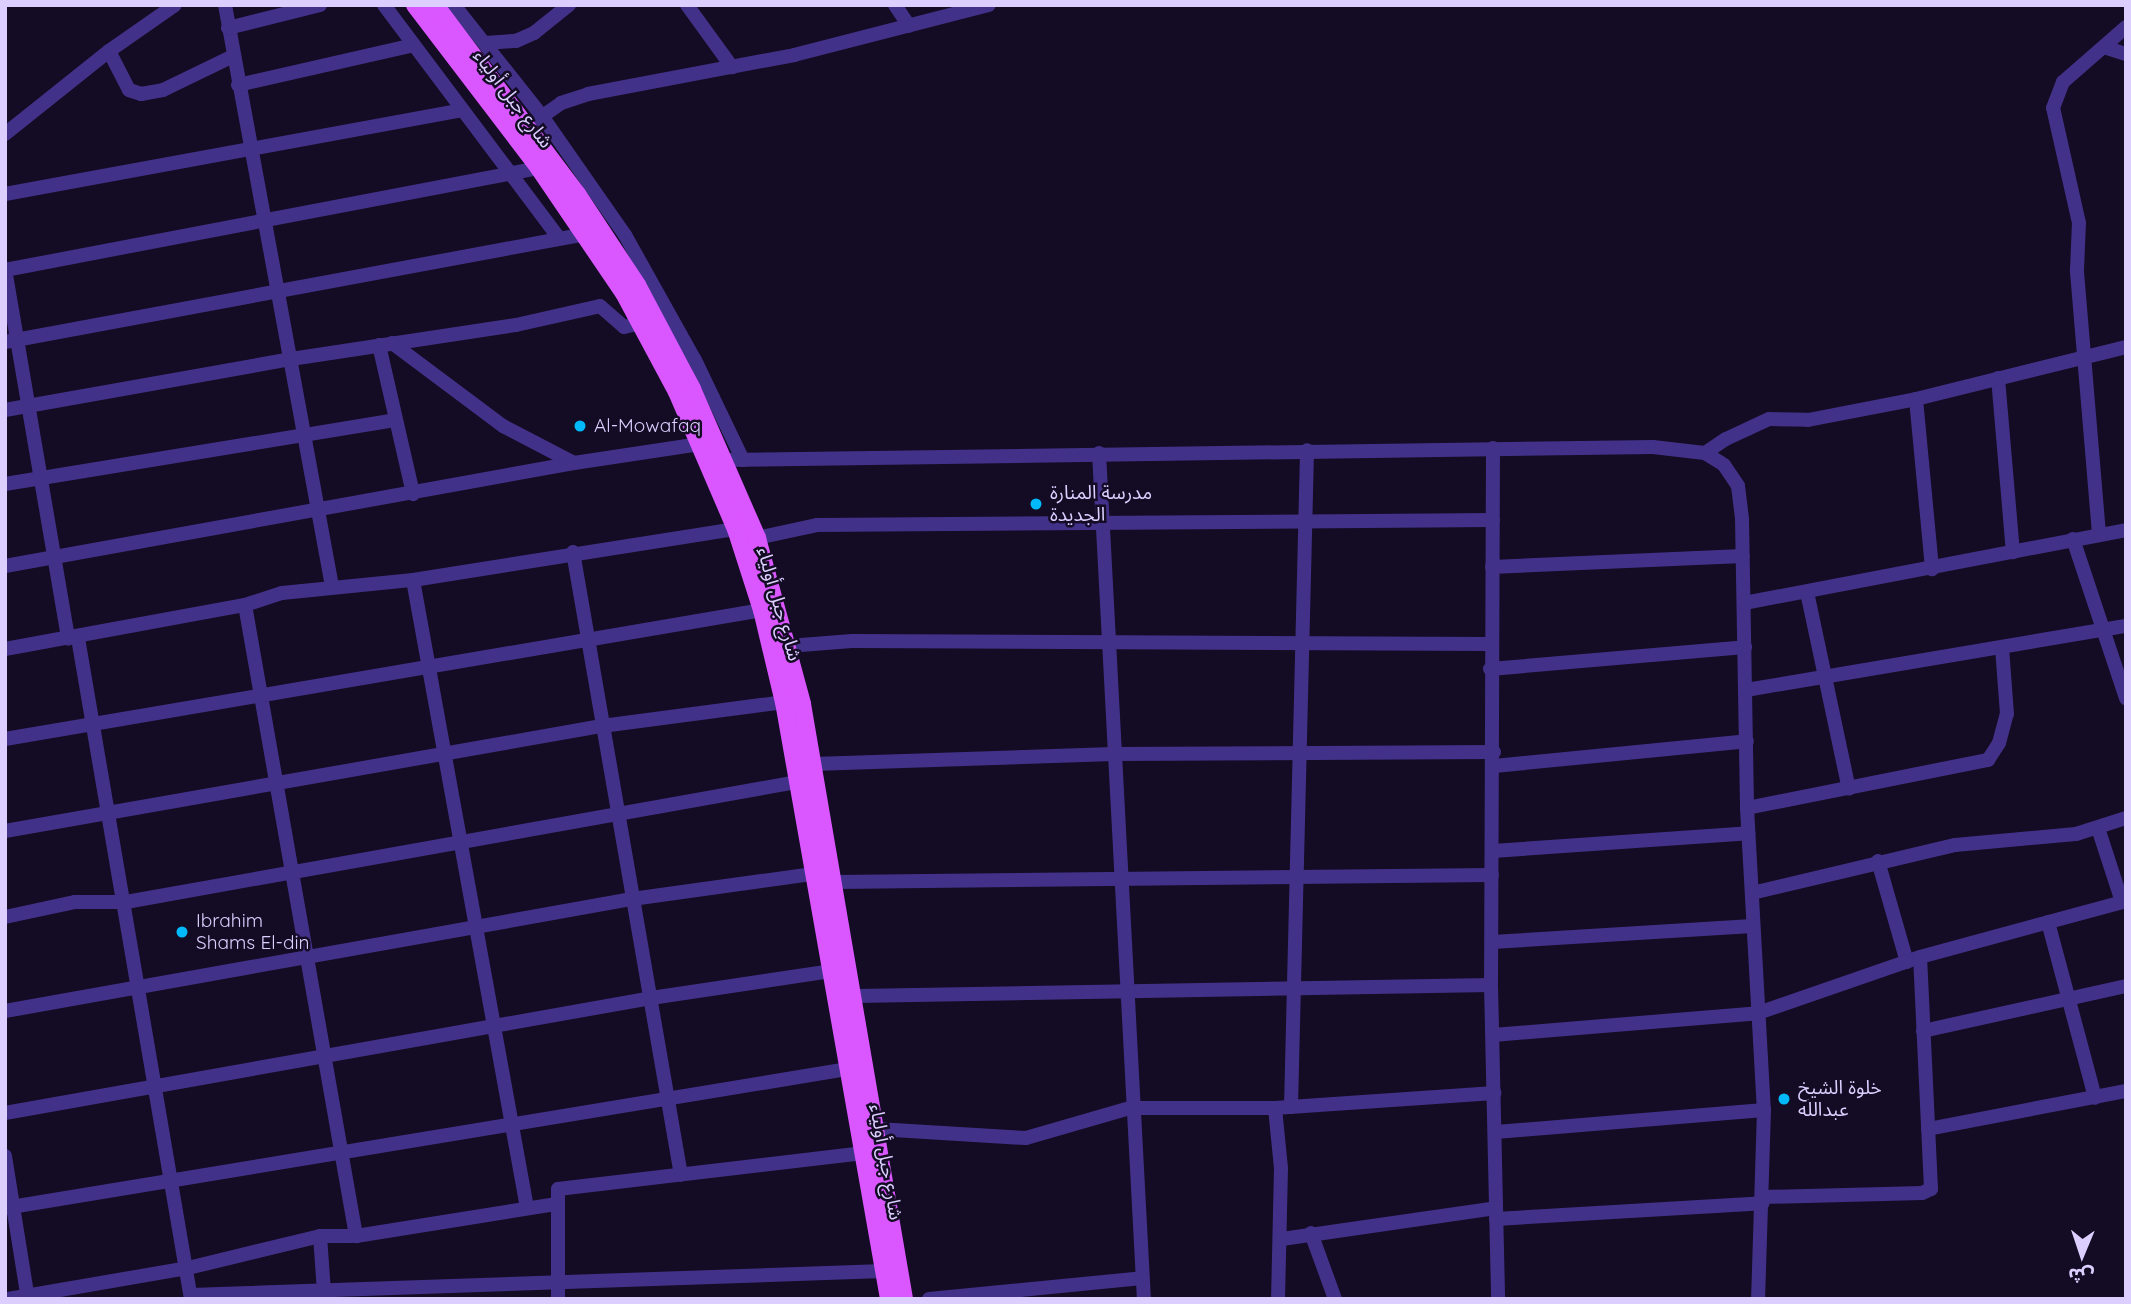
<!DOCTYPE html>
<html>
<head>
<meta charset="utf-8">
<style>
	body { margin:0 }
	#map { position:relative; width:2131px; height:1304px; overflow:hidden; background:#140b24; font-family:Quicksand,"Noto Sans Arabic",sans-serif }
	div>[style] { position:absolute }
	.minor>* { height:14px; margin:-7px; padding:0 7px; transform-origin:7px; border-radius:7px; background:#423188 }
	.major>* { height:18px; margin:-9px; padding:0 9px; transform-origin:9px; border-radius:9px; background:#da56ff }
	.dots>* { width:19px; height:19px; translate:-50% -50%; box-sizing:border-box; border:4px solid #140b24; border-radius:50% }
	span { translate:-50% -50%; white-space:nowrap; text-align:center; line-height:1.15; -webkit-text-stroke:5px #140b24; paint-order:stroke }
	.street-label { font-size:19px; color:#dccfff }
	.poi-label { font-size:19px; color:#dccfff }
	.left { translate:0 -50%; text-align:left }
	.frame { position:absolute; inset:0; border:7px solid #dccfff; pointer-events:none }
	.north { position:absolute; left:2047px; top:1220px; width:70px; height:70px; -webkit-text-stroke:5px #140b24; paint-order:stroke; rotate:182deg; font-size:19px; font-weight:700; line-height:28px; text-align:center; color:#dccfff }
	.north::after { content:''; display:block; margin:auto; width:24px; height:32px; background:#dccfff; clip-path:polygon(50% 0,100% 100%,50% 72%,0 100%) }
</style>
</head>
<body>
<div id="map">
	<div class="minor">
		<i style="left:225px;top:5px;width:591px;rotate:79.57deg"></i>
		<i style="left:384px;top:5px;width:291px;rotate:53.1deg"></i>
		<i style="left:454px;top:5px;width:142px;rotate:51.6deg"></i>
		<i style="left:542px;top:116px;width:145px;rotate:55.1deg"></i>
		<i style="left:625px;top:235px;width:143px;rotate:60.8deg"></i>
		<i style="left:695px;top:360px;width:111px;rotate:64.4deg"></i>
		<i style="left:687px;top:5px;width:77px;rotate:54deg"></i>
		<i style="left:895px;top:5px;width:25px;rotate:56deg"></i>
		<i style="left:228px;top:28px;width:95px;rotate:-14deg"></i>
		<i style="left:485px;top:43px;width:31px;rotate:-4deg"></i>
		<i style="left:516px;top:41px;width:20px;rotate:-24deg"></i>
		<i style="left:534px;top:33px;width:45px;rotate:-38.7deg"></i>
		<i style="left:2104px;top:47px;width:23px;rotate:18deg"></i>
		<i style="left:109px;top:51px;width:44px;rotate:62.9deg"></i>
		<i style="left:129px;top:90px;width:13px;rotate:18deg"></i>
		<i style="left:141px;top:94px;width:22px;rotate:-10deg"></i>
		<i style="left:163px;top:90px;width:78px;rotate:-25.9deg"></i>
		<i style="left:238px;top:85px;width:180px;rotate:-12.8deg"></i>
		<i style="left:537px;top:120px;width:29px;rotate:-35deg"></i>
		<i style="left:561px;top:103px;width:28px;rotate:-18deg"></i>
		<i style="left:588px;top:94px;width:210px;rotate:-10.7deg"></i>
		<i style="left:794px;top:55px;width:201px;rotate:-14.4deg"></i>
		<i style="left:5px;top:134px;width:133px;rotate:-38.6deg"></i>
		<i style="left:109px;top:51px;width:80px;rotate:-34.9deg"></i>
		<i style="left:5px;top:194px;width:462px;rotate:-10.4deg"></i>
		<i style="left:5px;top:269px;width:375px;rotate:80.3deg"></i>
		<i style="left:5px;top:270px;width:544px;rotate:-10.81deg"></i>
		<i style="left:5px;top:342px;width:591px;rotate:-10.53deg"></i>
		<i style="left:392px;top:343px;width:139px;rotate:36.8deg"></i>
		<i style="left:503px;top:426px;width:80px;rotate:27.5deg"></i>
		<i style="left:379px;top:345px;width:153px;rotate:77.1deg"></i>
		<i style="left:1998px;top:378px;width:175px;rotate:85.1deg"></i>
		<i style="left:1916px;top:399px;width:171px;rotate:84.6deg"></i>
		<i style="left:5px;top:410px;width:291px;rotate:-10.1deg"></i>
		<i style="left:291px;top:359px;width:228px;rotate:-8.6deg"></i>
		<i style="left:516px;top:325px;width:86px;rotate:-12.7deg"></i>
		<i style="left:600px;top:306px;width:32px;rotate:41deg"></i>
		<i style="left:624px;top:327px;width:17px;rotate:-13deg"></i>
		<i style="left:1493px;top:448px;width:537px;rotate:90.21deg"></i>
		<i style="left:1491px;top:985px;width:314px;rotate:88.7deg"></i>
		<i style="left:1099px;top:453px;width:847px;rotate:86.96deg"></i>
		<i style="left:1705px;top:453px;width:25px;rotate:-34deg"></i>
		<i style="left:1726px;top:439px;width:47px;rotate:-24.9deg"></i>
		<i style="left:1769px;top:419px;width:39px;rotate:1deg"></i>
		<i style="left:1808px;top:420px;width:110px;rotate:-11deg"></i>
		<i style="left:1916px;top:399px;width:216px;rotate:-13.9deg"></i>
		<i style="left:724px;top:460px;width:929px;rotate:-0.8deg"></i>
		<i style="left:1653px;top:447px;width:52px;rotate:6.6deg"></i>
		<i style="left:1705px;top:453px;width:22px;rotate:32deg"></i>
		<i style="left:1724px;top:465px;width:25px;rotate:56deg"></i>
		<i style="left:1738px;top:486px;width:33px;rotate:83deg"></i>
		<i style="left:1742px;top:519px;width:289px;rotate:89deg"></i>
		<i style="left:1747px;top:808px;width:302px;rotate:86.8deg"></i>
		<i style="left:1764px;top:1110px;width:189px;rotate:91.8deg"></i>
		<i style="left:5px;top:484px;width:395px;rotate:-9.3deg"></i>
		<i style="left:2099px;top:534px;width:265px;rotate:-94.8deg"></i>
		<i style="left:2077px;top:270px;width:47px;rotate:-87.6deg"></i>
		<i style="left:2079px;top:223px;width:118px;rotate:-102.7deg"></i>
		<i style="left:2053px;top:108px;width:28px;rotate:-69deg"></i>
		<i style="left:2063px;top:82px;width:84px;rotate:-41.1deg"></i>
		<i style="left:757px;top:538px;width:61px;rotate:-12.2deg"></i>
		<i style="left:817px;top:525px;width:676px;rotate:-0.42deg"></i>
		<i style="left:2073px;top:539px;width:168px;rotate:71.6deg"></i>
		<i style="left:573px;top:552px;width:632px;rotate:80.17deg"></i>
		<i style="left:5px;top:566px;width:578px;rotate:-10.26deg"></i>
		<i style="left:574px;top:463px;width:134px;rotate:-8.6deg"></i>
		<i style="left:1492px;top:567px;width:251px;rotate:-2.5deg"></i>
		<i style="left:413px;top:580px;width:638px;rotate:79.71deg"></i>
		<i style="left:1807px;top:592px;width:201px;rotate:78deg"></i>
		<i style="left:1744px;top:603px;width:389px;rotate:-10.8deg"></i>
		<i style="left:245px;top:605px;width:641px;rotate:80.02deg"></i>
		<i style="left:78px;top:638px;width:671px;rotate:80.3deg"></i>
		<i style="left:788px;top:646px;width:64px;rotate:-4.5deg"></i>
		<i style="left:852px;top:641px;width:639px;rotate:0.27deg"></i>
		<i style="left:5px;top:649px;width:244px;rotate:-10.4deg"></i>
		<i style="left:245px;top:605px;width:39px;rotate:-18deg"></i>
		<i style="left:282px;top:593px;width:132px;rotate:-5.7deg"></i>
		<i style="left:413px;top:580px;width:327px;rotate:-9deg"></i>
		<i style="left:1490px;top:669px;width:256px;rotate:-4.9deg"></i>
		<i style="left:1746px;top:690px;width:385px;rotate:-9.6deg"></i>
		<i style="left:5px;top:739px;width:768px;rotate:-9.67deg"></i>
		<i style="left:813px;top:764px;width:300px;rotate:-1.9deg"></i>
		<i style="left:1113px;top:754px;width:381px;rotate:-0.3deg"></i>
		<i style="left:1494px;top:766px;width:254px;rotate:-5.6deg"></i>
		<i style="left:1747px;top:808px;width:246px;rotate:-11.3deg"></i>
		<i style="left:1988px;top:760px;width:20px;rotate:-57deg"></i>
		<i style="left:1999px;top:743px;width:30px;rotate:-75deg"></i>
		<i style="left:2007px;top:714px;width:67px;rotate:-94.3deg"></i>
		<i style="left:2098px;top:828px;width:78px;rotate:72deg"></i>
		<i style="left:5px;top:831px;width:606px;rotate:-9.98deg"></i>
		<i style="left:602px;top:726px;width:184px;rotate:-7.5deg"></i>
		<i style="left:1493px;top:851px;width:256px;rotate:-4deg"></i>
		<i style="left:1878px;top:861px;width:105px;rotate:74deg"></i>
		<i style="left:835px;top:882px;width:657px;rotate:-0.61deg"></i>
		<i style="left:1752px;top:893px;width:209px;rotate:-13.3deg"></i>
		<i style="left:1955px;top:845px;width:121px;rotate:-5.2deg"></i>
		<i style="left:2076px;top:834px;width:52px;rotate:-17.7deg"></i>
		<i style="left:5px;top:917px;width:72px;rotate:-12.1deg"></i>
		<i style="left:75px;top:902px;width:51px"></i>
		<i style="left:126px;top:902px;width:682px;rotate:-10.14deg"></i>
		<i style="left:2048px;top:922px;width:182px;rotate:75deg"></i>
		<i style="left:1492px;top:942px;width:261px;rotate:-3.5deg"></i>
		<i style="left:855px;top:996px;width:636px;rotate:-0.99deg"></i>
		<i style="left:5px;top:1011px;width:637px;rotate:-10.13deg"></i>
		<i style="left:632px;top:899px;width:183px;rotate:-7.9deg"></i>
		<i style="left:1923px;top:1031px;width:208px;rotate:-12.5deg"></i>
		<i style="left:1493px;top:1035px;width:266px;rotate:-4.7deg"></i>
		<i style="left:1758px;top:1013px;width:171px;rotate:-19.1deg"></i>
		<i style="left:1920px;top:957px;width:213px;rotate:-15.2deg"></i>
		<i style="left:1291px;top:1107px;width:657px;rotate:-88.6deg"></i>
		<i style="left:1275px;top:1108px;width:60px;rotate:84.3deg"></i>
		<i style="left:1281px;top:1168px;width:131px;rotate:91.3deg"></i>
		<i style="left:5px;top:1113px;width:656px;rotate:-10.09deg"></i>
		<i style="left:651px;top:998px;width:190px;rotate:-8.5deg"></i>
		<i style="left:877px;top:1129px;width:149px;rotate:3.5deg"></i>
		<i style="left:1026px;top:1138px;width:108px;rotate:-16.1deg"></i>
		<i style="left:1130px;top:1108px;width:145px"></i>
		<i style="left:1275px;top:1108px;width:220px;rotate:-3.9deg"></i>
		<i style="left:1928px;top:1129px;width:202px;rotate:-10.9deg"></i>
		<i style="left:1496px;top:1132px;width:269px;rotate:-4.7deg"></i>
		<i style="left:5px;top:1156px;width:145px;rotate:80.9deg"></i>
		<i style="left:1763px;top:1197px;width:159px;rotate:-1.4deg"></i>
		<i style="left:1922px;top:1193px;width:10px;rotate:-24deg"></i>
		<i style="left:1931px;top:1189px;width:232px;rotate:-92.7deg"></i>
		<i style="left:5px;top:1208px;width:853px;rotate:-9.37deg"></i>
		<i style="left:1496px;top:1219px;width:267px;rotate:-3.4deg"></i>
		<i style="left:1311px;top:1233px;width:70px;rotate:70deg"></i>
		<i style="left:320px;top:1236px;width:56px;rotate:85.9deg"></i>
		<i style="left:1282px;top:1239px;width:216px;rotate:-8.2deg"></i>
		<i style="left:191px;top:1295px;width:693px;rotate:-1.98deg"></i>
		<i style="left:8px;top:1299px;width:183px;rotate:-9.8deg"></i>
		<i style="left:188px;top:1268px;width:136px;rotate:-13.6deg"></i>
		<i style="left:320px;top:1236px;width:36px"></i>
		<i style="left:356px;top:1236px;width:202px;rotate:-9.1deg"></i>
		<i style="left:558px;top:1299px;width:110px;rotate:-90deg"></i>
		<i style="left:558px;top:1189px;width:308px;rotate:-6.7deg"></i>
		<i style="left:929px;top:1299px;width:214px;rotate:-5.6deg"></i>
	</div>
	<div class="major">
		<i style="left:415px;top:5px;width:205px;rotate:52.7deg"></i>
		<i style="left:539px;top:168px;width:151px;rotate:55.8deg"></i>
		<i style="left:624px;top:293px;width:112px;rotate:61.8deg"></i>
		<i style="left:677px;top:392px;width:149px;rotate:66.7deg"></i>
		<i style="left:736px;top:529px;width:85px;rotate:72.2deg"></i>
		<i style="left:762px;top:610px;width:95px;rotate:76.6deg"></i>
		<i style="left:784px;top:702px;width:606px;rotate:80.02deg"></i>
		<i style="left:435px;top:5px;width:236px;rotate:53.1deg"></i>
		<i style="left:577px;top:194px;width:109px;rotate:56.6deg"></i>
		<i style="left:637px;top:285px;width:118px;rotate:62.1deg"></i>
		<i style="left:692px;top:389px;width:163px;rotate:66.4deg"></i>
		<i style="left:757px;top:538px;width:172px;rotate:74.8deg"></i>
		<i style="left:802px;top:704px;width:604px;rotate:80.27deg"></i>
	</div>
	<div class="dots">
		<i style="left:580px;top:426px;background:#00b9fa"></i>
		<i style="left:1036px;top:504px;background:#00b9fa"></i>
		<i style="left:182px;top:932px;background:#00b9fa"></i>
		<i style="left:1784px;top:1099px;background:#00b9fa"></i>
	</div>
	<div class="street-label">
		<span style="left:513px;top:99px;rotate:53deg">شارع جبل أولياء</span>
		<span style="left:779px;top:604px;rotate:74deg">شارع جبل أولياء</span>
		<span style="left:886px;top:1162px;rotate:80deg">شارع جبل أولياء</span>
	</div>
	<div class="poi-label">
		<span class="left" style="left:594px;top:426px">Al-Mowafaq</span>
		<span class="left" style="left:1050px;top:504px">مدرسة المنارة<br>الجديدة</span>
		<span class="left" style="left:196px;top:932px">Ibrahim<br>Shams El-din</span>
		<span class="left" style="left:1798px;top:1099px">خلوة الشيخ<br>عبدالله</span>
	</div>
	<div class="frame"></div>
	<div class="north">ش</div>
</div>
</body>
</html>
